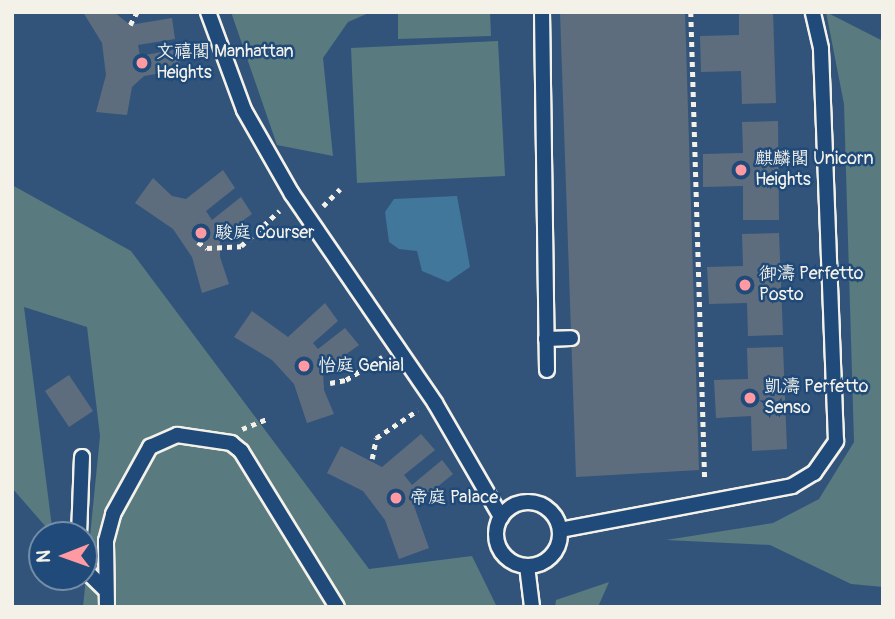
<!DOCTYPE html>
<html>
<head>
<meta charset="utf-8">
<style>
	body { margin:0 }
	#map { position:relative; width:895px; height:619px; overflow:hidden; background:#32547b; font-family:Pangolin,"LXGW WenKai TC",sans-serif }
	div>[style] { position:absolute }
	.green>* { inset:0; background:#597a7f }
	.water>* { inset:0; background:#40779b }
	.building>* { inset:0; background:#5e6d7e }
	.path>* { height:4.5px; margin-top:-2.25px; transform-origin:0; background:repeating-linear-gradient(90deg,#f4f1e8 0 5px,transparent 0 10px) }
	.roads { filter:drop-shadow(2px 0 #f4f1e8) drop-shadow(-2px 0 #f4f1e8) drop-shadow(0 2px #f4f1e8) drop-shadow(0 -2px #f4f1e8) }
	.service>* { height:14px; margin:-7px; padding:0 7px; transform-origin:7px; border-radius:7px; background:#1f4a7a }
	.service>.ring { margin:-7px; padding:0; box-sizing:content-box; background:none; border:14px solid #1f4a7a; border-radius:50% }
	.dots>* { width:19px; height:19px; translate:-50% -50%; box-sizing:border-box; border:4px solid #1f4a7a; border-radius:50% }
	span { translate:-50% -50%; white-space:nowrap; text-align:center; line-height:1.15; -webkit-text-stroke:5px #1f4a7a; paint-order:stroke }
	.poi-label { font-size:18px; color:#f4f1e8 }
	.left { translate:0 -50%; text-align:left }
	.frame { position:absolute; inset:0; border:14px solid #f4f1e8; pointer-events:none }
	.north { position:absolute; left:28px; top:521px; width:70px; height:70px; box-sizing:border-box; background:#1f4a7a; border:2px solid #748da6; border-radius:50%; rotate:269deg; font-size:19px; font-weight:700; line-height:28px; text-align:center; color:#f4f1e8 }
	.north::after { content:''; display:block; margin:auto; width:24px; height:32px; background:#ff9aa2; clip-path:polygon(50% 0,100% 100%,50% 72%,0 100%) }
</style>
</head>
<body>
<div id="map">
	<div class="green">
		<i style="clip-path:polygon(231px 12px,371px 12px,348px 22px,323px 58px,333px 156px,277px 145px)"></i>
		<i style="clip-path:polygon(398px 12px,490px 12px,491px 36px,398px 39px)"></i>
		<i style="clip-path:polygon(826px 12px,883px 41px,883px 587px,851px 584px,770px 545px,666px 540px,773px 523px,819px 499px,854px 442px,844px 104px)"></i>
		<i style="clip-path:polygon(498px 41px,505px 176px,357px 183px,351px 48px)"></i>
		<i style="clip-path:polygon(12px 185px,131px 251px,369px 569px,472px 556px,497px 607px,83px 607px,100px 436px,87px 327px,24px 307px,53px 535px,12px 488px)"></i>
		<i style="clip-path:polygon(609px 582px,598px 607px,555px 607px,556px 600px)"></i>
	</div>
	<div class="water">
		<i style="clip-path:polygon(457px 196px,470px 267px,448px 282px,422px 271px,417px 251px,399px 249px,389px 242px,385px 212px,394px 199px)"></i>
	</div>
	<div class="building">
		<i style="clip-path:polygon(83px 12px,114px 12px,130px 25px,172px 18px,175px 39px,138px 45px,140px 56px,178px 49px,181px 70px,144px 76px,132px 87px,127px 115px,96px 112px,106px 75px,102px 43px)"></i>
		<i style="clip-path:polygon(560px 12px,685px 12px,699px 470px,576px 477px)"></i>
		<i style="clip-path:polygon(739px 12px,773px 12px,776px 103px,742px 104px,741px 71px,701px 72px,700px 36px,739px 35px)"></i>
		<i style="clip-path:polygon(778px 121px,779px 220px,743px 220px,743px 186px,703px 187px,703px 154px,743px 153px,742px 122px)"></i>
		<i style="clip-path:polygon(223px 170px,235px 188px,206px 211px,212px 220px,241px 197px,252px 214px,220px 237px,220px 257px,229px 284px,202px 293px,192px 257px,173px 229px,135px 203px,153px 178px,172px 196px,186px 199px)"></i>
		<i style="clip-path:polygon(779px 233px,783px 335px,748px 336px,747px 303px,709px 304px,707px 267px,743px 266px,742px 234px)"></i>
		<i style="clip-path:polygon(325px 303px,338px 321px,313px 343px,318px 349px,345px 328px,359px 345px,323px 371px,324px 390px,334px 414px,307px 423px,294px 384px,272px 360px,234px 337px,252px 311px,288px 337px)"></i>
		<i style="clip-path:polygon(783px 347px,787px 449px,752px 451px,751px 416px,716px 418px,714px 380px,748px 379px,747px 348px)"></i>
		<i style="clip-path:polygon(69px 375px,93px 411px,69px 427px,45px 391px)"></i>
		<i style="clip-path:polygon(421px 434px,435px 450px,404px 475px,412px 485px,442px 460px,453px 474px,414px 506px,429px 548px,399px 559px,385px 520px,363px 491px,327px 473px,341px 446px,382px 467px)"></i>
	</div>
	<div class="path">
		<i style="left:691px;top:12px;width:468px;rotate:88.3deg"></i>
		<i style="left:130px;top:25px;width:15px;rotate:-62deg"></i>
		<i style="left:323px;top:206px;width:24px;rotate:-45deg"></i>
		<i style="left:198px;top:242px;width:11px;rotate:34deg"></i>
		<i style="left:207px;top:248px;width:34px;rotate:-3deg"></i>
		<i style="left:241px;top:246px;width:52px;rotate:-42.6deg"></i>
		<i style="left:330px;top:383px;width:16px;rotate:-11deg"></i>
		<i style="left:346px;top:380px;width:43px;rotate:-32.6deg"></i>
		<i style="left:242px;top:429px;width:27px;rotate:-22deg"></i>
		<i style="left:372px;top:459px;width:21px;rotate:-79deg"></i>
		<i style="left:376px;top:438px;width:50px;rotate:-33.7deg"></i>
	</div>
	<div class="roads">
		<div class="service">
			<i style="left:208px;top:12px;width:104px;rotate:69.8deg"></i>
			<i style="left:244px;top:110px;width:97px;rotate:60.3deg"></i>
			<i style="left:292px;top:194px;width:253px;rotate:55.6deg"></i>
			<i style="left:435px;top:403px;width:132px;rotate:59.9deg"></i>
			<i style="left:542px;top:12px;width:358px;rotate:89.2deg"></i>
			<i style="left:546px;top:339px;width:25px;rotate:-2deg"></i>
			<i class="ring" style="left:496px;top:502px;width:50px;height:50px"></i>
			<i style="left:560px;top:530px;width:236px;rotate:-10.7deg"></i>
			<i style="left:792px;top:486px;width:26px;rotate:-31deg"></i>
			<i style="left:814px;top:473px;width:39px;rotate:-55deg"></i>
			<i style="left:836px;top:441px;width:393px;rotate:-92.2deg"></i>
			<i style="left:821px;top:48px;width:37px;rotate:-103deg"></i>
			<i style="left:79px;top:535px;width:78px;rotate:-87.8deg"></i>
			<i style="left:527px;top:566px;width:41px;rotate:83deg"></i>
			<i style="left:84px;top:569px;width:30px;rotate:44deg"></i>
			<i style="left:107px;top:607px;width:66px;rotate:-90.9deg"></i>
			<i style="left:106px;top:541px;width:28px;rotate:-75deg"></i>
			<i style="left:113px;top:514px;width:77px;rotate:-61.1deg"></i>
			<i style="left:150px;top:447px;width:30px;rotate:-24deg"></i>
			<i style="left:177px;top:435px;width:55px;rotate:8.4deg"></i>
			<i style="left:231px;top:443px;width:13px;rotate:39deg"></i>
			<i style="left:241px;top:451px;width:183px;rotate:58.4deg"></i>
		</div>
	</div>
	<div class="dots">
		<i style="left:142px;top:63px;background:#ff9aa2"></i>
		<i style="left:741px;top:170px;background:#ff9aa2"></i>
		<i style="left:201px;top:233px;background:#ff9aa2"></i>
		<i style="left:745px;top:285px;background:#ff9aa2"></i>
		<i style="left:304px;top:366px;background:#ff9aa2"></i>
		<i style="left:750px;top:398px;background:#ff9aa2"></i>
		<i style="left:396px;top:498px;background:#ff9aa2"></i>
	</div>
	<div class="poi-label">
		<span class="left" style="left:156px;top:63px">文禧閣 Manhattan<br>Heights</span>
		<span class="left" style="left:755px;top:170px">麒麟閣 Unicorn<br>Heights</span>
		<span class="left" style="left:215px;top:233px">駿庭 Courser</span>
		<span class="left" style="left:759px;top:285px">御濤 Perfetto<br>Posto</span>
		<span class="left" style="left:318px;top:366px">怡庭 Genial</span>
		<span class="left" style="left:764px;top:398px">凱濤 Perfetto<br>Senso</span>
		<span class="left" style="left:410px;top:498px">帝庭 Palace</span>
	</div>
	<div class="frame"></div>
	<div class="north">N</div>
</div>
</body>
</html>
